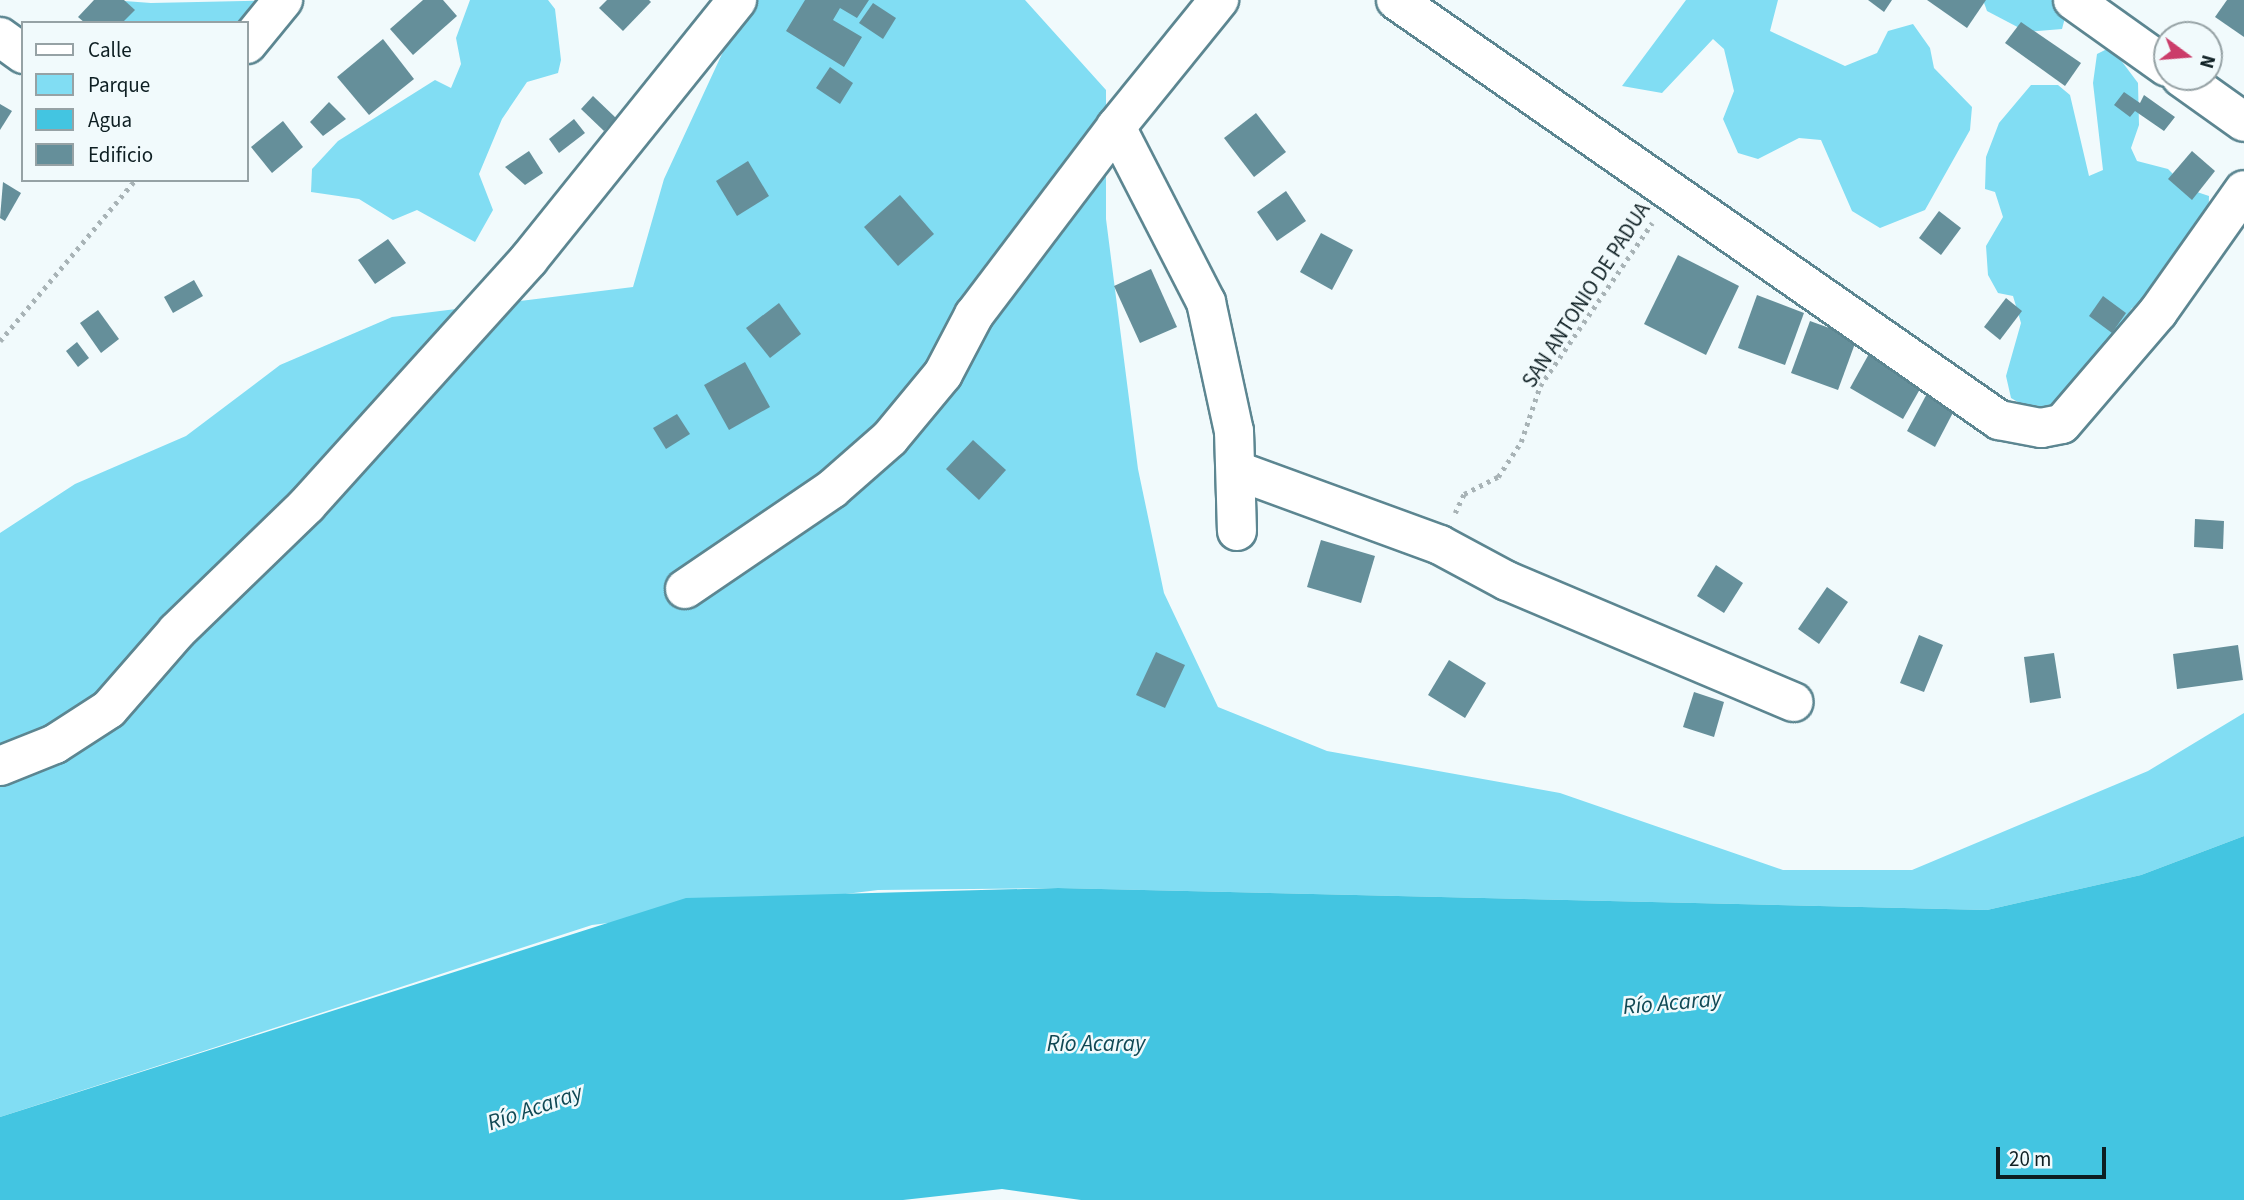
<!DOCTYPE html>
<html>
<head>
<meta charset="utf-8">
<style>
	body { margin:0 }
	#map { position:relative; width:2244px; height:1200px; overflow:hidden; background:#f1fafc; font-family:"Source Sans 3",sans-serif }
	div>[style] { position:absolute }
	.green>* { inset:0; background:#81ddf3 }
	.water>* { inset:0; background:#43c5e1 }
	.building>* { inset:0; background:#658f9a }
	.path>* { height:4.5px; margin-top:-2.25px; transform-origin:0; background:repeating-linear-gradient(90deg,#a8b3b6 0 3.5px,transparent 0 8.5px) }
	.roads { filter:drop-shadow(2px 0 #5c8691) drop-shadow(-2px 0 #5c8691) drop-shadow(0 2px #5c8691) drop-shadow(0 -2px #5c8691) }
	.minor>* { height:38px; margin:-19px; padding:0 19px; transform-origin:19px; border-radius:19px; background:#fff }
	span { translate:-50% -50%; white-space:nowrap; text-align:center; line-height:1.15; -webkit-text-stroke:5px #f1fafc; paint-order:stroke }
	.street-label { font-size:21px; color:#0d1e22 }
	.water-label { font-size:23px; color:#104854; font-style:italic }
	.legend { position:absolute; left:21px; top:21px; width:228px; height:161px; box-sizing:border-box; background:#f1fafc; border:2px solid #96a2a5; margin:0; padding:9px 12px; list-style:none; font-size:21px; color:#0d1e22 }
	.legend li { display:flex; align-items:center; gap:14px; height:35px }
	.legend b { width:35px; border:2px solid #96a2a5 }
	.north { position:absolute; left:2153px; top:21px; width:70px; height:70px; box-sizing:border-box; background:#f1fafc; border:2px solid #96a2a5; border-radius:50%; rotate:106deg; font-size:19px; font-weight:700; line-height:28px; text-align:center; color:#0d1e22 }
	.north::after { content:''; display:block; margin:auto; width:24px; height:32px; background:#cb3d6a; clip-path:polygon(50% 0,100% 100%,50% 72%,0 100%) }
	.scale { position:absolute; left:1996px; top:1147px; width:110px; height:32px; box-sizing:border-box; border:4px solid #0d1e22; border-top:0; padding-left:9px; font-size:21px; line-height:24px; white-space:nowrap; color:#0d1e22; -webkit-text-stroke:5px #f1fafc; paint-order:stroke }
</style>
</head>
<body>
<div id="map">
	<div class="green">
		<i style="clip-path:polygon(111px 0,151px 3px,294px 0,247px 23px,113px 23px)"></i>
		<i style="clip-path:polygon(470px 0,548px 0,555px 9px,561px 60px,558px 73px,527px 82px,502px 119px,479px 174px,493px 210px,475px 242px,417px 210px,393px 220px,359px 199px,311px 192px,312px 169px,338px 141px,435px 80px,451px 88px,461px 64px,456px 38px)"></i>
		<i style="clip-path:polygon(747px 0,1025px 0,1106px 90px,1106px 219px,1138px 469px,1164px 593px,1218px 707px,1327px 751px,1560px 793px,1783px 870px,1912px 870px,2148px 771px,2244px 713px,2244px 836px,2141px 875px,1987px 910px,1058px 888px,878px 890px,592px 925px,0 1117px,0 533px,75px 484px,186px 436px,280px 365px,392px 317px,633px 287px,664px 179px)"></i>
		<i style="clip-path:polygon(1686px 0,1778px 0,1770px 31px,1845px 66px,1877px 53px,1888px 31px,1913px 24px,1930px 48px,1934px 68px,1972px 107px,1970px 130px,1925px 210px,1880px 228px,1852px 211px,1821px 140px,1799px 138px,1758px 159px,1738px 153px,1723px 119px,1734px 91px,1724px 49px,1713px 39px,1662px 93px,1622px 86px)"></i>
		<i style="clip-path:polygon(1983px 0,2053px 0,2066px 14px,2062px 29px,2027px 32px,1987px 11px)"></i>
		<i style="clip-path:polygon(2111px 47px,2138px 83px,2139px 125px,2131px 148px,2137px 161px,2168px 169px,2188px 189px,2209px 196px,2208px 230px,2144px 305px,2132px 308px,2069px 408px,2023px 405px,2011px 398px,2006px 376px,2021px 323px,2013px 296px,1998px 293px,1988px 275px,1986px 246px,2003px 217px,1995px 192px,1985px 189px,1986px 157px,1999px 123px,2031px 85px,2058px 85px,2070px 95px,2089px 176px,2103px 170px,2093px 83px,2097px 54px)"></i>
	</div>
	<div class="water">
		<i style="clip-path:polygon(2244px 836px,2244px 1200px,1081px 1200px,1002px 1189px,903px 1200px,0 1200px,0 1117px,686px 898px,1058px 888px,1987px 910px,2141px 875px)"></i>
	</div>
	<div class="building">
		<i style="clip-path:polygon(94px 0,124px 0,135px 10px,122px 23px,85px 23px,78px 17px)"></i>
		<i style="clip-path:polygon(423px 0,443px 0,457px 16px,413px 55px,390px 29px)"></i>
		<i style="clip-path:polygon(607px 0,649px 0,651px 2px,623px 31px,599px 8px)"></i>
		<i style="clip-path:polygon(805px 0,869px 0,857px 18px,840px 8px,833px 20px,862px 37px,844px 67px,786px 31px)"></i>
		<i style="clip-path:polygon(1868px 0,1892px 0,1884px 12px)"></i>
		<i style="clip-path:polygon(1927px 0,1986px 0,1967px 28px)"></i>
		<i style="clip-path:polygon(2227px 0,2244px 0,2244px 37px,2215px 17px)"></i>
		<i style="clip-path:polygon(873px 3px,896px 18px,883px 39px,859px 23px)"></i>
		<i style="clip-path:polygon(2021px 22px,2081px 63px,2065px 86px,2005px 43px)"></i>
		<i style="clip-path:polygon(383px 39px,414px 79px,369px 115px,337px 77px)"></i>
		<i style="clip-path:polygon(830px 67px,853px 83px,840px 104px,816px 88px)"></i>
		<i style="clip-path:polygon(2124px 92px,2140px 103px,2144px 95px,2175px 117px,2164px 131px,2135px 111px,2130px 117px,2114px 105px)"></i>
		<i style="clip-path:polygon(593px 96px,616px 118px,604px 131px,581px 109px)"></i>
		<i style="clip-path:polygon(329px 102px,346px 119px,323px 136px,310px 122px)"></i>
		<i style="clip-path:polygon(0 104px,12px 111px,0 130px)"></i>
		<i style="clip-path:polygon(1256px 113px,1286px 152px,1254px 177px,1224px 138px)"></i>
		<i style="clip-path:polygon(574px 119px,585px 133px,559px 153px,549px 139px)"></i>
		<i style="clip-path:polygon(283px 121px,303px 147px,272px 173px,251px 147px)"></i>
		<i style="clip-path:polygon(529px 151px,543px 173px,525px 185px,505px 167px)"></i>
		<i style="clip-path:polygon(2192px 151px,2215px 171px,2192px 200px,2168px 179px)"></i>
		<i style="clip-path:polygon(748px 161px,769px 196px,737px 216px,716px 181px)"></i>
		<i style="clip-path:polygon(3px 182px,21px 193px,5px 221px,0 218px)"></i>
		<i style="clip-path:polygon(1286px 191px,1306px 221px,1277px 241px,1257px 212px)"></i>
		<i style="clip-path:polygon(900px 195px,934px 234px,898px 266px,864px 227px)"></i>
		<i style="clip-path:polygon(1939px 211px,1961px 228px,1941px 255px,1919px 238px)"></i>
		<i style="clip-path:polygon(1321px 233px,1353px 250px,1332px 290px,1300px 272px)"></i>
		<i style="clip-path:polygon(388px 239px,406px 263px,375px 284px,358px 260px)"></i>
		<i style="clip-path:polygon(1678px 255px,1739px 286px,1706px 355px,1644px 324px)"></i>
		<i style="clip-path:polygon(1151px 269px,1177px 327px,1140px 343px,1114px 286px)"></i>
		<i style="clip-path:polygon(194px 280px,203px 296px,173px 313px,164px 297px)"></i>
		<i style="clip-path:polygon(1757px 295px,1804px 313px,1785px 365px,1738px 348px)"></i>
		<i style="clip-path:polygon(2103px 296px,2126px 313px,2112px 333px,2089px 316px)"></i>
		<i style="clip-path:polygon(2006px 298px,2022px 311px,2000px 340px,1984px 327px)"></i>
		<i style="clip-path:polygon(779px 303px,801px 334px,770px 358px,746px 328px)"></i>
		<i style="clip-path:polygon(98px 310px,119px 339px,101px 353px,80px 323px)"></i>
		<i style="clip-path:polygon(1810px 321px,1857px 338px,1838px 390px,1791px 373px)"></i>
		<i style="clip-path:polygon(77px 342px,89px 358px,78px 367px,66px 351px)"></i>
		<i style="clip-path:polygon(1870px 352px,1924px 382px,1903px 419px,1850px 388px)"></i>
		<i style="clip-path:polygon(745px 362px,770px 407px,729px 430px,704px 385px)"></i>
		<i style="clip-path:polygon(1930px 388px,1958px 403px,1935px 447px,1907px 431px)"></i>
		<i style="clip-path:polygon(677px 414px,690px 434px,666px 449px,653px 428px)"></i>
		<i style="clip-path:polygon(973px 440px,1006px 470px,979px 500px,946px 469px)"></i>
		<i style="clip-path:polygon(2195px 519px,2224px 521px,2223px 549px,2194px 547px)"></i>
		<i style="clip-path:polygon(1321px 540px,1375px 556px,1361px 603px,1307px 587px)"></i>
		<i style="clip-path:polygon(1716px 565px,1743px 583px,1724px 613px,1697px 596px)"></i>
		<i style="clip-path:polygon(1827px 587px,1848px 602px,1819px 644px,1798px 629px)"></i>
		<i style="clip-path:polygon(1919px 635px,1943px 645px,1924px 692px,1900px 683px)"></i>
		<i style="clip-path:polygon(2238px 645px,2243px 680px,2177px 689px,2173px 654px)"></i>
		<i style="clip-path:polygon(1156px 652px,1185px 665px,1165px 708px,1136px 695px)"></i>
		<i style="clip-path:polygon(2054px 653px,2061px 698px,2030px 703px,2024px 657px)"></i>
		<i style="clip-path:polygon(1449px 660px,1486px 683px,1465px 718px,1428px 695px)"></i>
		<i style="clip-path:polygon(1694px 692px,1724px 702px,1714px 737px,1683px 727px)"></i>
	</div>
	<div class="path">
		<i style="left:0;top:341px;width:210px;rotate:-50deg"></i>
		<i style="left:1455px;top:513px;width:21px;rotate:-65deg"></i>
		<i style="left:1464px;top:494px;width:38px;rotate:-27deg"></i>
		<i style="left:1498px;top:477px;width:42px;rotate:-56.7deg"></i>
		<i style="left:1521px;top:442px;width:59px;rotate:-71.3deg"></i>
		<i style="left:1540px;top:386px;width:198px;rotate:-55.5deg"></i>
	</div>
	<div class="roads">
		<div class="minor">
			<i style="left:1396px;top:0;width:735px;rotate:34.86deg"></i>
			<i style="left:1999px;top:420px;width:43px;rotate:10.8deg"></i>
			<i style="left:2041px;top:428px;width:21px;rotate:-11deg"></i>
			<i style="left:2062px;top:424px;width:148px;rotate:-49.4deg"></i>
			<i style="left:2158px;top:312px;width:149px;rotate:-54.8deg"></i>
			<i style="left:2073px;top:0;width:115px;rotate:35.5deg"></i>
			<i style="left:0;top:37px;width:29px;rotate:36deg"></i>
			<i style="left:247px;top:44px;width:57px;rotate:-50.7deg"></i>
			<i style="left:2181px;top:77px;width:77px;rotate:35.5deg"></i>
			<i style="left:1116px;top:127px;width:197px;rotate:62.8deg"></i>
			<i style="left:1206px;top:302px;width:132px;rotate:77.8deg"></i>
			<i style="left:1234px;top:431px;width:100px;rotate:88.3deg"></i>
			<i style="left:1238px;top:471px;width:215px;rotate:20.1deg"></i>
			<i style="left:1440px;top:545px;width:76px;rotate:28.2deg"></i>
			<i style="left:1507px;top:581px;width:311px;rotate:22.9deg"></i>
			<i style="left:685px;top:589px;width:178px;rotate:-34.2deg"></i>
			<i style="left:832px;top:489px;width:77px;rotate:-41.3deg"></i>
			<i style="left:890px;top:438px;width:83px;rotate:-50.4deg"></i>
			<i style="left:943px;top:374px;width:67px;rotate:-62.3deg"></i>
			<i style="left:974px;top:315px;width:236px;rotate:-52.9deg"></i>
			<i style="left:1116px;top:127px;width:164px;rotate:-51deg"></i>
			<i style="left:0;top:766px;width:59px;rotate:-21.8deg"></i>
			<i style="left:55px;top:744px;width:64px;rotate:-32.9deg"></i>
			<i style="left:109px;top:709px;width:103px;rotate:-48.9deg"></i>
			<i style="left:177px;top:631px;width:181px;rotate:-44.1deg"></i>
			<i style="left:307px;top:505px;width:331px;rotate:-47.9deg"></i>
			<i style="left:529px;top:259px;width:332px;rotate:-51.2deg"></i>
		</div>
	</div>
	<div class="street-label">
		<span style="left:1586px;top:295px;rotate:-57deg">SAN ANTONIO DE PADUA</span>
	</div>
	<div class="water-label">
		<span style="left:1672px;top:1003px;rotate:-5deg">Río Acaray</span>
		<span style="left:1096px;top:1044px">Río Acaray</span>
		<span style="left:535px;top:1108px;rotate:-19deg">Río Acaray</span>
	</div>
	<ul class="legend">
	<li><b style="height:9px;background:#fff"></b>Calle</li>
	<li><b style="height:19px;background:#81ddf3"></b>Parque</li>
	<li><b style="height:19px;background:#43c5e1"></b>Agua</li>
	<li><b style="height:19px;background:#658f9a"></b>Edificio</li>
	</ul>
	<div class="north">N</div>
	<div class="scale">20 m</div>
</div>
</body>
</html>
